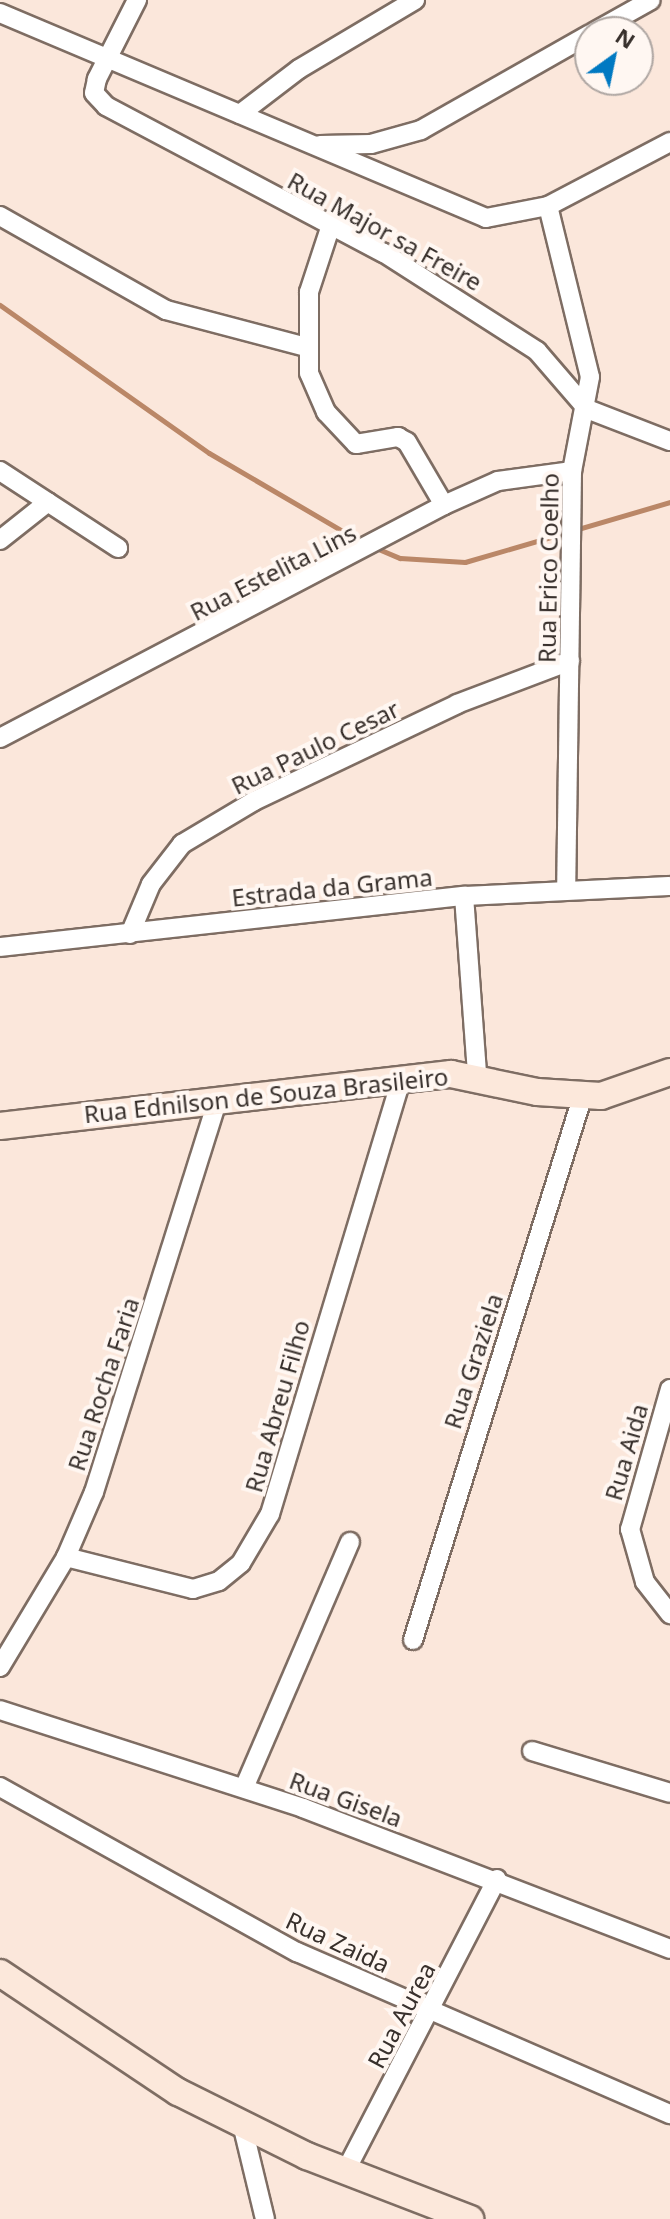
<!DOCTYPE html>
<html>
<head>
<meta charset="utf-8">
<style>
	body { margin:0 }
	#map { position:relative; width:670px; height:2219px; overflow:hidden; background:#fbe7db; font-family:"Noto Sans",sans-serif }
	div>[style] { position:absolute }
	.stream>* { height:5px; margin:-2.5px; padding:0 2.5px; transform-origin:2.5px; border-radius:2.5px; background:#ba8767 }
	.roads { filter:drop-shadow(2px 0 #7e6d63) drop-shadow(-2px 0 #7e6d63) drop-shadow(0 2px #7e6d63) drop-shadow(0 -2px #7e6d63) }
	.street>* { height:18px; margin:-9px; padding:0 9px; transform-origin:9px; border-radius:9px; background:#fff }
	.secondary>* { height:26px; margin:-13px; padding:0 13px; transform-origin:13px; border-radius:13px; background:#fce8db }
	span { translate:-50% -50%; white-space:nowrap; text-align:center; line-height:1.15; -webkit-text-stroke:8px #fff7f2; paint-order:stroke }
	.street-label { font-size:24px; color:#38302c }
	.north { position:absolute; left:574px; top:16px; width:80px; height:80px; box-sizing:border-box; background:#fff7f2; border:2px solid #afa7a3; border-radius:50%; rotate:33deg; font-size:22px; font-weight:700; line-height:32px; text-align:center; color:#38302c }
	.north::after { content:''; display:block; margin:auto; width:28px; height:36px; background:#0079c2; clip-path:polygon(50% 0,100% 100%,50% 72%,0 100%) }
</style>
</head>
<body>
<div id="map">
	<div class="stream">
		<i style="left:0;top:305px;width:256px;rotate:35.3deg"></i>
		<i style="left:209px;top:453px;width:178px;rotate:30.3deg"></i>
		<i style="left:376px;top:548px;width:26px;rotate:23deg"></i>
		<i style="left:400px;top:558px;width:65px;rotate:3.5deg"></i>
		<i style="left:465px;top:562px;width:214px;rotate:-16.3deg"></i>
	</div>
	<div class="roads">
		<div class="street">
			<i style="left:137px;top:0;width:89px;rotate:116.9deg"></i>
			<i style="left:97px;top:79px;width:14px;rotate:102deg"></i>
			<i style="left:94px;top:93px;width:18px;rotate:47deg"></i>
			<i style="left:106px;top:106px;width:314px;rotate:27.9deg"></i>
			<i style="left:384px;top:253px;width:182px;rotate:32.6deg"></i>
			<i style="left:537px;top:351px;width:77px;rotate:49.2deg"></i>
			<i style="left:587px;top:409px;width:89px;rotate:21.1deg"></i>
			<i style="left:0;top:13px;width:527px;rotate:22.87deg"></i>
			<i style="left:486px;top:218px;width:63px;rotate:-11deg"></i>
			<i style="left:548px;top:206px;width:138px;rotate:-27.7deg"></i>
			<i style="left:594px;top:32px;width:65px;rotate:-29.3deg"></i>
			<i style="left:240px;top:114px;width:74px;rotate:-37.3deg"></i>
			<i style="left:299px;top:69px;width:135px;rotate:-30.7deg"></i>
			<i style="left:320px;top:145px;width:51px;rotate:-1.1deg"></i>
			<i style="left:371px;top:144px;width:52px;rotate:-15.6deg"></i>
			<i style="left:421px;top:130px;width:194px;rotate:-29.6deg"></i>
			<i style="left:548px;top:206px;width:176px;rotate:76.2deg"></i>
			<i style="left:590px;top:377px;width:96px;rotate:100.8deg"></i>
			<i style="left:572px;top:471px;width:419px;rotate:90.8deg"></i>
			<i style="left:0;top:216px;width:191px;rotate:29.5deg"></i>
			<i style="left:166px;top:310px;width:145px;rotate:14.8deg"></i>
			<i style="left:331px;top:225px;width:71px;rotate:108.2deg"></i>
			<i style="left:309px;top:292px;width:81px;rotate:90deg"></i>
			<i style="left:309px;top:373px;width:43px;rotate:66.4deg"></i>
			<i style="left:326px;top:412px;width:44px;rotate:46.8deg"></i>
			<i style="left:356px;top:444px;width:43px;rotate:-9.5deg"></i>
			<i style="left:398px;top:437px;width:10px;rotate:29deg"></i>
			<i style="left:407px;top:442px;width:73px;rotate:59.6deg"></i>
			<i style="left:0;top:471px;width:141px;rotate:33.1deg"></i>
			<i style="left:0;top:540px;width:61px;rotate:-38.4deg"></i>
			<i style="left:0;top:738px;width:501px;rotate:-27.69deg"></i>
			<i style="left:444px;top:505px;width:59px;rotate:-24deg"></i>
			<i style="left:498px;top:481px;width:75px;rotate:-7.7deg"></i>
			<i style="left:464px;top:896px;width:179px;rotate:85.8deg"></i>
			<i style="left:130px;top:934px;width:54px;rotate:-67.2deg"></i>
			<i style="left:151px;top:884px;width:51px;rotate:-52.2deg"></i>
			<i style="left:182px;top:844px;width:84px;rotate:-30.8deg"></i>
			<i style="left:254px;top:801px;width:225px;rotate:-25.5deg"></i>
			<i style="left:457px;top:704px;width:121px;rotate:-20.8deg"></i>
			<i style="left:0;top:947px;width:467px;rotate:-6.3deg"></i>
			<i style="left:464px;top:896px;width:206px;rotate:-2.8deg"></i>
			<i style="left:670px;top:1389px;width:146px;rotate:105.9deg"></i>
			<i style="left:630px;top:1529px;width:55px;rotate:74.2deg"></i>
			<i style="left:645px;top:1582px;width:41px;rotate:52deg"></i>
			<i style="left:66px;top:1557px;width:131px;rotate:14.1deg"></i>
			<i style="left:193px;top:1589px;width:27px;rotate:-17deg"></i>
			<i style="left:219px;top:1581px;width:28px;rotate:-39deg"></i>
			<i style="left:241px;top:1563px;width:57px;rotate:-59.4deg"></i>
			<i style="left:270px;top:1514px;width:454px;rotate:-73.2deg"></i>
			<i style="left:413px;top:1640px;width:568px;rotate:-72.68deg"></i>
			<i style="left:0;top:1667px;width:128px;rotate:-59deg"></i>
			<i style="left:66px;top:1557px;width:71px;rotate:-66.7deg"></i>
			<i style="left:94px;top:1492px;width:410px;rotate:-72.5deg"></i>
			<i style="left:0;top:1710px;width:318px;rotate:17.9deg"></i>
			<i style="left:303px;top:1808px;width:393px;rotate:21deg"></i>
			<i style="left:532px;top:1751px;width:144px;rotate:16.9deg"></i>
			<i style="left:0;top:1787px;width:340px;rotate:29.1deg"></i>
			<i style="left:297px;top:1952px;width:407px;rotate:23.5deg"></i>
			<i style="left:244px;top:1788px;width:268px;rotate:-66.7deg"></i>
			<i style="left:242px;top:2124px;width:98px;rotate:76.4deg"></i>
			<i style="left:345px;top:2172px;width:330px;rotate:-62.6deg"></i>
		</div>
		<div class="secondary">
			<i style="left:0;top:1126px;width:454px;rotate:-6.6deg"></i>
			<i style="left:451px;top:1074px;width:88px;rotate:11.8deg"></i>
			<i style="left:537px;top:1092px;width:64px;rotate:3.6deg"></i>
			<i style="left:601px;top:1096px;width:73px;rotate:-19.2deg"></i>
			<i style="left:0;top:1973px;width:214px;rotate:33.8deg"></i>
			<i style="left:178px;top:2092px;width:144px;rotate:26.4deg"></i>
			<i style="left:307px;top:2156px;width:175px;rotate:21.1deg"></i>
		</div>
	</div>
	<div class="street-label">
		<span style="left:385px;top:231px;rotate:29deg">Rua Major sa Freire</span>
		<span style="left:548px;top:568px;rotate:-89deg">Rua Erico Coelho</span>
		<span style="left:273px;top:572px;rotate:-27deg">Rua Estelita Lins</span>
		<span style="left:315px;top:747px;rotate:-26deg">Rua Paulo Cesar</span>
		<span style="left:332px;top:887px;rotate:-6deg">Estrada da Grama</span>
		<span style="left:266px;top:1095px;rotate:-6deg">Rua Ednilson de Souza Brasileiro</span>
		<span style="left:473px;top:1361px;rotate:-72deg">Rua Graziela</span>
		<span style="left:103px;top:1384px;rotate:-72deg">Rua Rocha Faria</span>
		<span style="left:277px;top:1406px;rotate:-74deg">Rua Abreu Filho</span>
		<span style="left:626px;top:1452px;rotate:-74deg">Rua Aida</span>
		<span style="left:346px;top:1799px;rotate:20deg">Rua Gisela</span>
		<span style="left:338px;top:1942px;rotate:25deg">Rua Zaida</span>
		<span style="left:401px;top:2015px;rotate:-62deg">Rua Aurea</span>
	</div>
	<div class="north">N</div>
</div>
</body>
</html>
